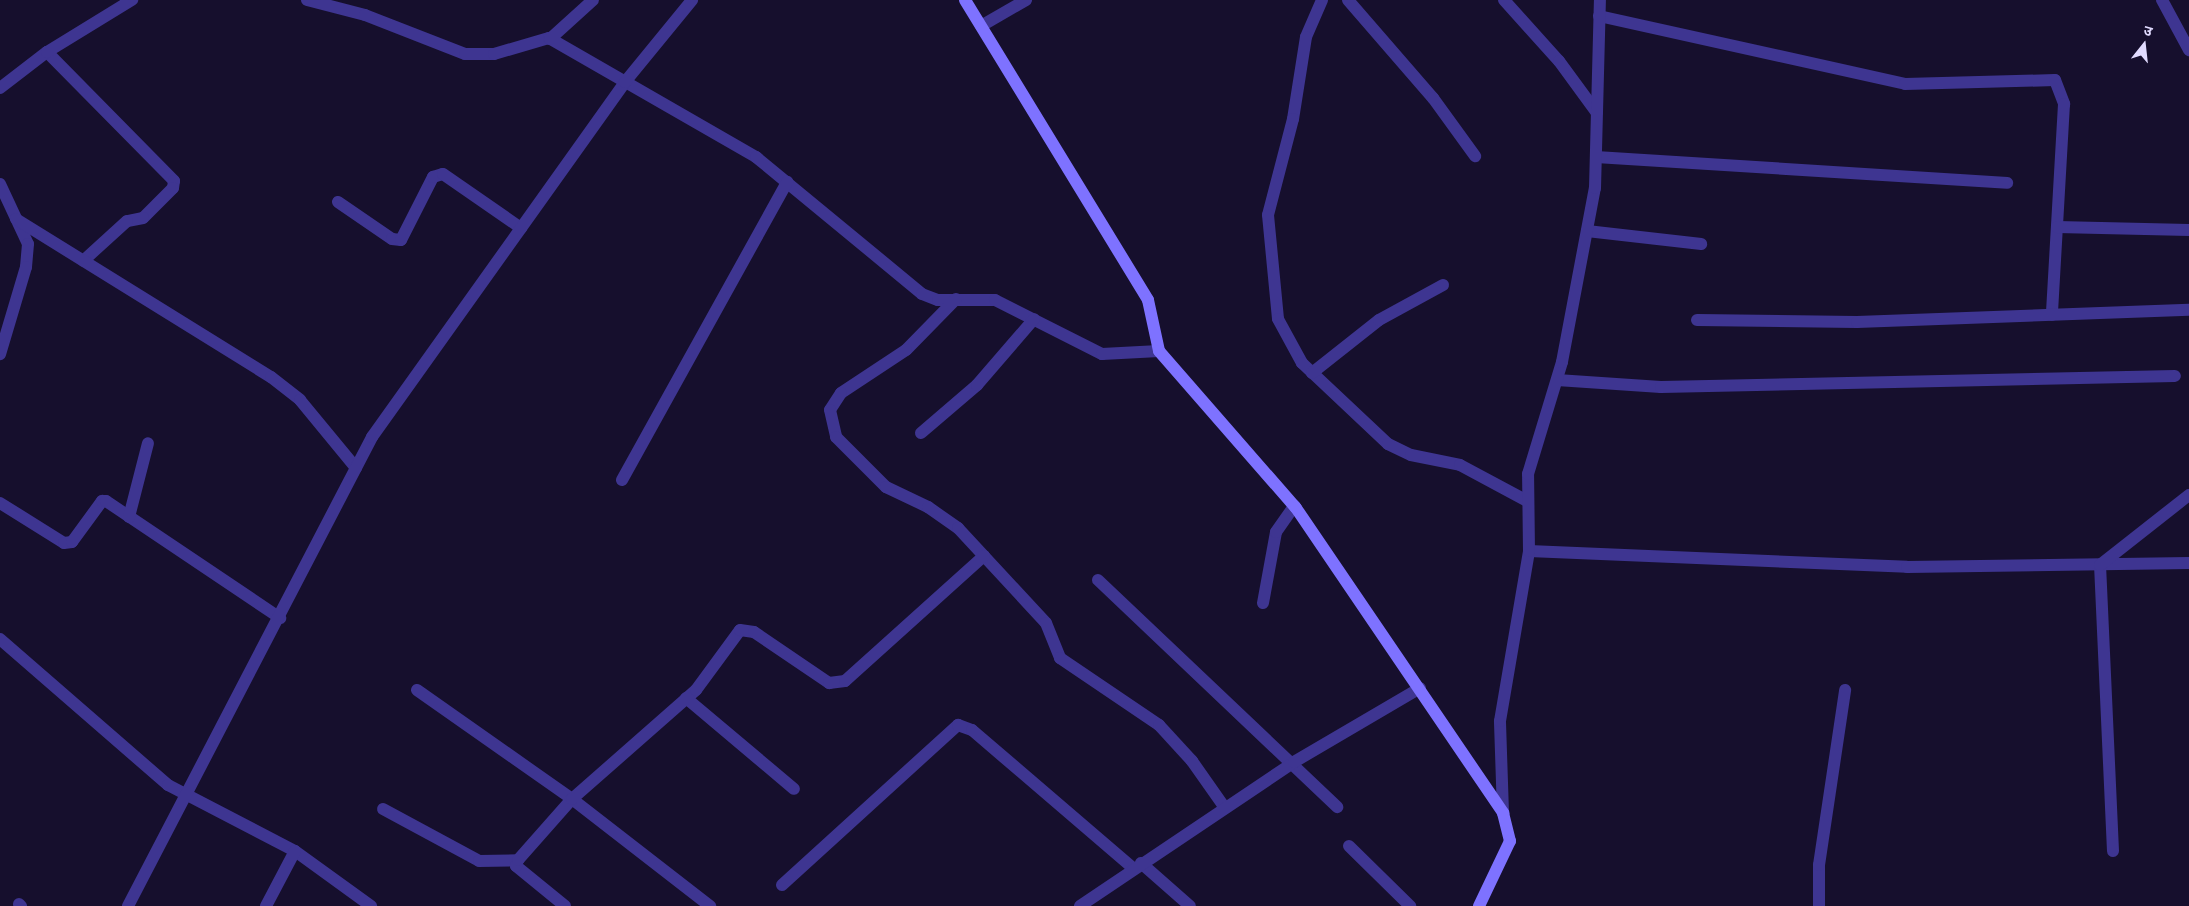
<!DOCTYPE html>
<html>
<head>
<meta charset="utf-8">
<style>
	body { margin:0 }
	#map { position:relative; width:2189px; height:906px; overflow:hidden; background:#160f2d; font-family:"Archivo Narrow","Noto Sans Devanagari",sans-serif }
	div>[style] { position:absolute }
	.street>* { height:12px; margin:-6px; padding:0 6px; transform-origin:6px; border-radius:6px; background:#3e3591 }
	.secondary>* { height:12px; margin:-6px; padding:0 6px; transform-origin:6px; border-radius:6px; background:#7e72ff }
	span { translate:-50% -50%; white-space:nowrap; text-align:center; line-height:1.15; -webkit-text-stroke:5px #160f2d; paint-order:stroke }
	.north { position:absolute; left:2119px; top:20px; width:50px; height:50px; -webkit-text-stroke:4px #160f2d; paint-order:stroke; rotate:16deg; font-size:14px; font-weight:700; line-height:20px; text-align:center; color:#e1dbff }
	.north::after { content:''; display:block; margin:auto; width:18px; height:22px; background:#e1dbff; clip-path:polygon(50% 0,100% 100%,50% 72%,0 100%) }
</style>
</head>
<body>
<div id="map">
	<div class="street">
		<i style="left:307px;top:0;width:60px;rotate:14.5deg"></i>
		<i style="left:365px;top:15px;width:107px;rotate:21.3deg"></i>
		<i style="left:465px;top:54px;width:29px"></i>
		<i style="left:494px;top:54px;width:57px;rotate:-16.2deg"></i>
		<i style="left:549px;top:38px;width:239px;rotate:29.9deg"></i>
		<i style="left:756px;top:157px;width:215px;rotate:39.5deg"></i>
		<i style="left:922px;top:294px;width:17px;rotate:21deg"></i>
		<i style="left:938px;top:300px;width:57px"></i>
		<i style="left:995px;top:300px;width:120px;rotate:26.8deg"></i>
		<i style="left:1102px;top:354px;width:57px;rotate:-3deg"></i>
		<i style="left:1322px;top:0;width:40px;rotate:113.4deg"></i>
		<i style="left:1306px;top:37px;width:83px;rotate:99deg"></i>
		<i style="left:1293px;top:119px;width:99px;rotate:104.6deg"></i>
		<i style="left:1268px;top:215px;width:104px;rotate:84.5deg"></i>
		<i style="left:1278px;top:319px;width:50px;rotate:61.4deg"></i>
		<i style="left:1302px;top:363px;width:118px;rotate:43.3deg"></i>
		<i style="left:1388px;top:444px;width:25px;rotate:26deg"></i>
		<i style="left:1411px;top:455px;width:50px;rotate:11.5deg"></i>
		<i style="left:1460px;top:465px;width:76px;rotate:28.2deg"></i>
		<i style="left:1348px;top:0;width:130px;rotate:49.1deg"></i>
		<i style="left:1433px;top:98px;width:72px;rotate:54.1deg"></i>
		<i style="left:1504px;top:0;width:82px;rotate:48deg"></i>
		<i style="left:1559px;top:61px;width:64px;rotate:53.8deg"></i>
		<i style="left:2162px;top:0;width:57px;rotate:61.6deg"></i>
		<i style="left:1599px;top:16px;width:313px;rotate:12.5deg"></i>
		<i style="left:1905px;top:84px;width:150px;rotate:-1.5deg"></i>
		<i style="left:2055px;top:80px;width:26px;rotate:69deg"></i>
		<i style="left:2064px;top:104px;width:211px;rotate:93.3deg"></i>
		<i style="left:981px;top:26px;width:52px;rotate:-30deg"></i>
		<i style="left:550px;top:39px;width:58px;rotate:-42.2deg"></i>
		<i style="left:47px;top:52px;width:181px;rotate:45.4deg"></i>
		<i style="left:174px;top:181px;width:7px;rotate:98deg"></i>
		<i style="left:173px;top:188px;width:42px;rotate:135deg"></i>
		<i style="left:143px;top:218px;width:16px;rotate:169deg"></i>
		<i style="left:127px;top:221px;width:59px;rotate:137.7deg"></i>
		<i style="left:0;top:88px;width:59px;rotate:-37.5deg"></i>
		<i style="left:47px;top:52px;width:100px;rotate:-31.5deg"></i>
		<i style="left:1596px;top:157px;width:412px;rotate:3.6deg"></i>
		<i style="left:0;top:184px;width:66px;rotate:65deg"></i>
		<i style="left:28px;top:244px;width:23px;rotate:95deg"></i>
		<i style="left:26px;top:267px;width:91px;rotate:106.6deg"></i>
		<i style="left:338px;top:202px;width:65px;rotate:34.4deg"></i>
		<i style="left:392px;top:239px;width:9px;rotate:6deg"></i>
		<i style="left:401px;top:240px;width:71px;rotate:-63.1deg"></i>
		<i style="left:433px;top:177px;width:10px;rotate:-17deg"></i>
		<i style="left:443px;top:174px;width:95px;rotate:34.7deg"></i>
		<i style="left:16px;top:219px;width:300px;rotate:31.8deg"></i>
		<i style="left:271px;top:377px;width:37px;rotate:38deg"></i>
		<i style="left:300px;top:400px;width:88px;rotate:50.5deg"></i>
		<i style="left:2057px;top:227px;width:132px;rotate:1.3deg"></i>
		<i style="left:1587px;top:231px;width:115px;rotate:6.5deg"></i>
		<i style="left:956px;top:299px;width:71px;rotate:134.4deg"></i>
		<i style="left:906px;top:350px;width:78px;rotate:146.5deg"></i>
		<i style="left:841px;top:393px;width:20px;rotate:123deg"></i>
		<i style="left:830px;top:410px;width:28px;rotate:77deg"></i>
		<i style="left:836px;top:437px;width:71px;rotate:45deg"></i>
		<i style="left:886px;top:487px;width:47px;rotate:25.5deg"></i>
		<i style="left:928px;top:507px;width:37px;rotate:35deg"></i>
		<i style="left:958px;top:528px;width:129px;rotate:47.2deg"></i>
		<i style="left:1046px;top:623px;width:38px;rotate:68deg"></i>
		<i style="left:1060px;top:658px;width:120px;rotate:34.1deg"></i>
		<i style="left:1159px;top:725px;width:49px;rotate:47.5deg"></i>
		<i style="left:1192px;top:761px;width:57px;rotate:54.9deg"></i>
		<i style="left:1697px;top:320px;width:160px;rotate:0.7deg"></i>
		<i style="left:1857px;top:322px;width:332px;rotate:-2.1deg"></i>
		<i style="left:1312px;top:373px;width:85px;rotate:-38.3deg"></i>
		<i style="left:1379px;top:320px;width:73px;rotate:-28.7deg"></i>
		<i style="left:1557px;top:380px;width:104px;rotate:3.9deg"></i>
		<i style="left:1661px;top:387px;width:514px;rotate:-1.23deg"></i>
		<i style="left:921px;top:433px;width:74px;rotate:-40.6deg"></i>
		<i style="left:977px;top:385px;width:87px;rotate:-49.2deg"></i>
		<i style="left:622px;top:480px;width:341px;rotate:-61deg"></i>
		<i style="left:0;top:503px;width:75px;rotate:32deg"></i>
		<i style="left:64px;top:543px;width:8px;rotate:-7deg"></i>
		<i style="left:72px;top:542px;width:51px;rotate:-53.8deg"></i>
		<i style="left:102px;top:501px;width:4px"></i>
		<i style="left:106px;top:501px;width:210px;rotate:33.9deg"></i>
		<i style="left:129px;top:517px;width:76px;rotate:-75.6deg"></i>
		<i style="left:1529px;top:551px;width:378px;rotate:2.4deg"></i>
		<i style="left:1907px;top:567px;width:282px;rotate:-0.8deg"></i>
		<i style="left:1098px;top:580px;width:330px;rotate:43.5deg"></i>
		<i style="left:1263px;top:603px;width:72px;rotate:-79.6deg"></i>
		<i style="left:1276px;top:532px;width:32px;rotate:-55deg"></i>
		<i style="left:0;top:639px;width:223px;rotate:41deg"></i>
		<i style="left:168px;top:785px;width:143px;rotate:27.5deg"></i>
		<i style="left:295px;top:851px;width:94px;rotate:35.9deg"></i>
		<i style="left:417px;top:690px;width:189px;rotate:35.1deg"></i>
		<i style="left:572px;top:799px;width:175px;rotate:37.8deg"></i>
		<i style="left:686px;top:698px;width:141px;rotate:40.1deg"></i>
		<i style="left:383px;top:809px;width:109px;rotate:28.4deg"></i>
		<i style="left:479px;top:861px;width:39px;rotate:-1deg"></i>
		<i style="left:1503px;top:813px;width:92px;rotate:-91.9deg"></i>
		<i style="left:1500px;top:721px;width:172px;rotate:-80.3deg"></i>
		<i style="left:1529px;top:551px;width:77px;rotate:-90.7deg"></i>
		<i style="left:1528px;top:474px;width:117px;rotate:-73.1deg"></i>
		<i style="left:1562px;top:362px;width:177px;rotate:-79.3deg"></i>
		<i style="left:1595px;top:188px;width:188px;rotate:-88.5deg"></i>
		<i style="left:1349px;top:846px;width:86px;rotate:44.5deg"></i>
		<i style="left:2113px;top:851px;width:286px;rotate:-92.6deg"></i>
		<i style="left:2100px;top:565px;width:113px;rotate:-38.2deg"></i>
		<i style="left:1141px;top:863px;width:65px;rotate:41.3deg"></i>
		<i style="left:782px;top:885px;width:238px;rotate:-42.3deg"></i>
		<i style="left:958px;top:725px;width:15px;rotate:20deg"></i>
		<i style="left:972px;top:730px;width:212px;rotate:40.6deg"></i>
		<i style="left:19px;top:904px;width:3px;rotate:45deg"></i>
		<i style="left:128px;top:906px;width:529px;rotate:-62.51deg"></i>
		<i style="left:372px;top:437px;width:436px;rotate:-54.5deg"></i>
		<i style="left:625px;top:82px;width:106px;rotate:-50.7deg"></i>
		<i style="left:266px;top:906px;width:62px;rotate:-62.2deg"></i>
		<i style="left:565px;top:906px;width:63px;rotate:-140.8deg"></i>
		<i style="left:516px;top:866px;width:6px;rotate:-72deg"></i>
		<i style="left:518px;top:860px;width:81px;rotate:-48.5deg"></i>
		<i style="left:572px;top:799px;width:165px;rotate:-41.3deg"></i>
		<i style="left:696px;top:690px;width:74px;rotate:-53.7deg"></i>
		<i style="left:740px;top:630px;width:14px;rotate:8deg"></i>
		<i style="left:754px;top:632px;width:91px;rotate:34.2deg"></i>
		<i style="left:829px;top:683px;width:16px;rotate:-7deg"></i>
		<i style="left:845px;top:681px;width:187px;rotate:-42deg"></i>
		<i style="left:1080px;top:906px;width:258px;rotate:-33.9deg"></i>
		<i style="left:1294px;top:762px;width:146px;rotate:-30.4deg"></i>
		<i style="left:1819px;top:906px;width:41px;rotate:-90deg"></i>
		<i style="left:1819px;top:865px;width:177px;rotate:-81.5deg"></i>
	</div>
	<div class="secondary">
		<i style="left:965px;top:0;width:351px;rotate:58.6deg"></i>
		<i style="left:1148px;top:300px;width:52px;rotate:77.8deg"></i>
		<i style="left:1159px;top:351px;width:208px;rotate:48.9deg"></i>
		<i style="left:1296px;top:508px;width:369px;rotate:55.8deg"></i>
		<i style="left:1503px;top:813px;width:29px;rotate:76deg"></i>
		<i style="left:1510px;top:841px;width:72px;rotate:115.5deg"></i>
	</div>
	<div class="north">उ</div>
</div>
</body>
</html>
